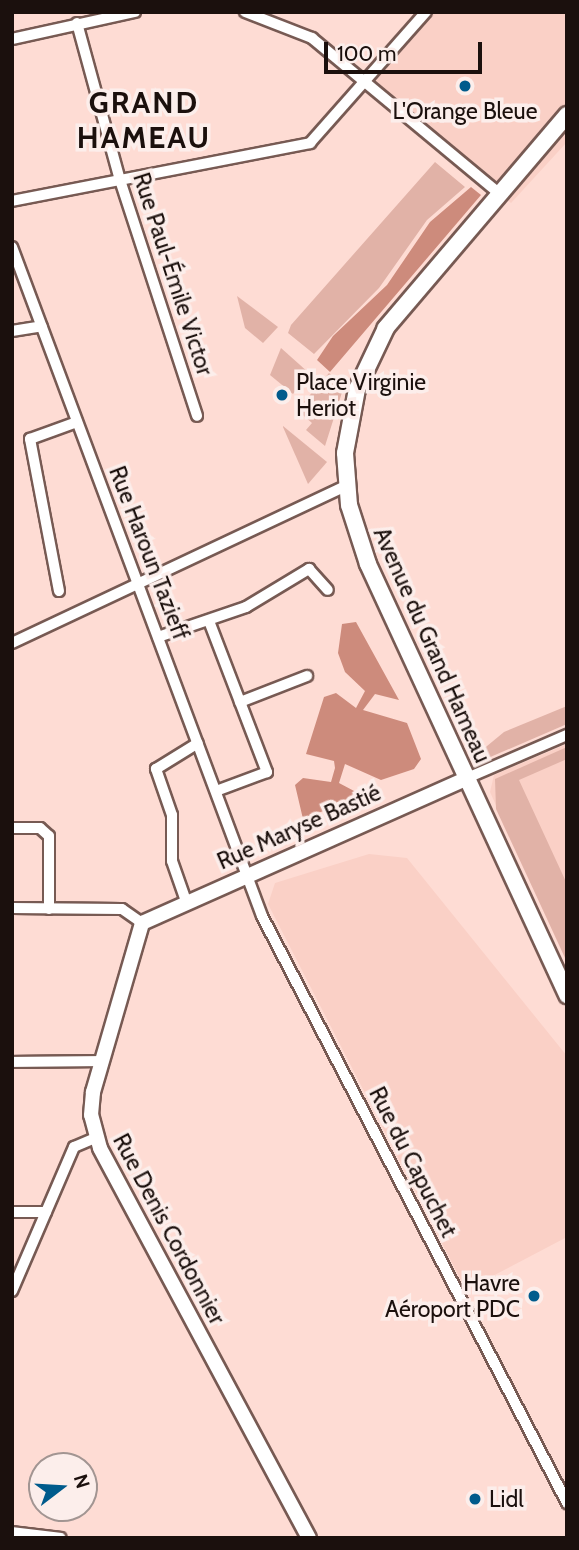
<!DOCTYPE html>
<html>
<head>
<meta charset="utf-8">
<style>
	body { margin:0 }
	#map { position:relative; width:579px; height:1550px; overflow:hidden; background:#fedcd4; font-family:Cabin,sans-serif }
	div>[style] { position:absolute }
	.built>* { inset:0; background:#fad0c6 }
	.green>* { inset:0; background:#e1b2a7 }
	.water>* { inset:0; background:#cd8b7c }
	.roads { filter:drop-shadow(2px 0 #775a53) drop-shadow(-2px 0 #775a53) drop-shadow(0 2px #775a53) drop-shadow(0 -2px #775a53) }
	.minor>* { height:10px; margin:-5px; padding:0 5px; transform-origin:5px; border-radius:5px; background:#fff }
	.tertiary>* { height:14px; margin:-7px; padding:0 7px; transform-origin:7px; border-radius:7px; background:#fff }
	.secondary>* { height:16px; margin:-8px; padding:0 8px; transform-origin:8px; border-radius:8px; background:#fff }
	.dots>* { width:19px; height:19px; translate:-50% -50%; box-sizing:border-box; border:4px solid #fceeeb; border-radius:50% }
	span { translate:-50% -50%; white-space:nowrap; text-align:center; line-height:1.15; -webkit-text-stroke:7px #fceeeb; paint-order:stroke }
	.poi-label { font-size:23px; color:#1b100d }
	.left { translate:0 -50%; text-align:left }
	.right { translate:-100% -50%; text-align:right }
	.street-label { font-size:23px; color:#1b100d }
	.district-label { font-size:30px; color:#1b100d; font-weight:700; letter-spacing:2px }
	.frame { position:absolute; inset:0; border:14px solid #1b100d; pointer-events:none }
	.north { position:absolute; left:28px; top:1452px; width:70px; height:70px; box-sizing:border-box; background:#fceeeb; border:2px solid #a29592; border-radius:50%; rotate:73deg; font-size:19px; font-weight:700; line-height:28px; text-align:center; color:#1b100d }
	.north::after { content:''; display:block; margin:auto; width:24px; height:32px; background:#005b8c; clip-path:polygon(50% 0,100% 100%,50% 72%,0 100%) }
	.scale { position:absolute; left:324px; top:42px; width:158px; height:32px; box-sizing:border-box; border:4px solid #1b100d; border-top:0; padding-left:9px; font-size:21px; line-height:24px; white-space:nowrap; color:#1b100d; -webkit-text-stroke:5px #fceeeb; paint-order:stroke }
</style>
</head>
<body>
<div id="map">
	<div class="built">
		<i style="clip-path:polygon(415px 12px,567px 12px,567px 142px,511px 203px,366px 81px)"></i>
		<i style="clip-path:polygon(567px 744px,567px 963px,490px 792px,494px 775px)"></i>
		<i style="clip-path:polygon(369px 854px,407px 858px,567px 1056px,567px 1237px,466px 1290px,268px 904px,275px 883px)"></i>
	</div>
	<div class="green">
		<i style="clip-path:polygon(435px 162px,465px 187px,427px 220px,379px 288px,314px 354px,288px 333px,291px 325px)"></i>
		<i style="clip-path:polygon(237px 296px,278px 327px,263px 343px,245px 328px)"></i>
		<i style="clip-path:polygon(281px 348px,309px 373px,293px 394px,270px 375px)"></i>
		<i style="clip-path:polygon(329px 373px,344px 386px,325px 446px,306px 430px,312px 423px,297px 410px)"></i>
		<i style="clip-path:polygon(283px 426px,327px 462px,308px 484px,283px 427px)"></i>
		<i style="clip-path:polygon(567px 706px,567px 724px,488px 758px,481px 751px,504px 732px)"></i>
		<i style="clip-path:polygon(567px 747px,567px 759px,519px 780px,567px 884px,567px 962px,496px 809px,495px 779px)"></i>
	</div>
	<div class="water">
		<i style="clip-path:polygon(471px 187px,481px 195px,330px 372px,317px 360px,333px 336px,387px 285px,430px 222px)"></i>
		<i style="clip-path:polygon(356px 622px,399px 700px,375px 694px,363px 710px,407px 723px,421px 759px,414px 769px,381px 780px,345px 764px,339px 783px,356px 792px,354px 799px,303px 819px,295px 785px,303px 778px,331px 782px,335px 768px,334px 761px,306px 754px,324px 697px,336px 693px,356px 708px,365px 691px,345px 672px,338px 653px,342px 624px)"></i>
	</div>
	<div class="roads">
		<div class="minor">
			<i style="left:245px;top:12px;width:72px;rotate:21.2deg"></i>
			<i style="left:312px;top:38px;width:246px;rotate:39.7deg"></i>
			<i style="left:77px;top:23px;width:163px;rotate:74.7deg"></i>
			<i style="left:120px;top:180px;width:248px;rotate:71.9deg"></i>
			<i style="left:12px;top:39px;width:126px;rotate:-12.4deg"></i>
			<i style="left:12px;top:201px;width:304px;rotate:-11deg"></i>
			<i style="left:310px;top:143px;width:175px;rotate:-48.5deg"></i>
			<i style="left:12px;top:247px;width:714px;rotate:69.51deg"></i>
			<i style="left:262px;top:916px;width:662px;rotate:62.54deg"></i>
			<i style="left:12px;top:331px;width:30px;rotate:-9deg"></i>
			<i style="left:59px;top:591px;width:155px;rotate:-100.8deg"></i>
			<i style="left:30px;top:439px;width:50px;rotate:-19.9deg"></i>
			<i style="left:209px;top:621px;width:162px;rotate:69deg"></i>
			<i style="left:267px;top:772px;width:54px;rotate:159.6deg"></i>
			<i style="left:158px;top:637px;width:93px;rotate:-18.8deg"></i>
			<i style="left:246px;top:607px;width:74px;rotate:-31.1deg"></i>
			<i style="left:309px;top:569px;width:28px;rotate:48deg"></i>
			<i style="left:12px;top:643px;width:369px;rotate:-25.2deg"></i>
			<i style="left:240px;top:702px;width:72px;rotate:-21.2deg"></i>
			<i style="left:467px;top:778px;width:109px;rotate:-23.3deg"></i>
			<i style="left:12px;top:828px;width:28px"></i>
			<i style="left:40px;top:828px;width:12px;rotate:42deg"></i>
			<i style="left:49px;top:836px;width:73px;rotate:90deg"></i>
			<i style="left:186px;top:901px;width:42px;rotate:-109.3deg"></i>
			<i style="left:172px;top:861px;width:46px;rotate:-90deg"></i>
			<i style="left:172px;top:815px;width:49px;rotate:-109.2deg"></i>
			<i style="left:156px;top:769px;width:49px;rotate:-31.8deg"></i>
			<i style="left:12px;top:908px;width:110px;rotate:0.5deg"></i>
			<i style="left:122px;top:909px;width:24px;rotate:35deg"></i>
			<i style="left:12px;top:1062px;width:89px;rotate:-0.6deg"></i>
			<i style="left:12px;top:1212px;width:34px"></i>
			<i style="left:12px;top:1291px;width:157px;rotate:-66.7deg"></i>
			<i style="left:74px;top:1147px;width:23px;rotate:-23deg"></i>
			<i style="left:12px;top:1532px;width:49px;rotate:7deg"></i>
		</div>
		<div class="tertiary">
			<i style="left:309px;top:1538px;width:442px;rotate:-118.2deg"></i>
			<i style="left:100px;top:1148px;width:34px;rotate:-105deg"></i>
			<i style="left:91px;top:1115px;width:23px;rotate:-85deg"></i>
			<i style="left:93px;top:1092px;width:176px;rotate:-73.8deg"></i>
			<i style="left:142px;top:923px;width:356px;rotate:-24deg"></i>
		</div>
		<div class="secondary">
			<i style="left:567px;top:115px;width:280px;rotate:130.4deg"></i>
			<i style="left:386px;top:328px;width:68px;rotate:115.4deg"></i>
			<i style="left:357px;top:389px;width:65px;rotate:100.6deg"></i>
			<i style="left:345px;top:453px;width:52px;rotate:85.6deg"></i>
			<i style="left:349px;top:505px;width:62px;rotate:72.1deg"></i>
			<i style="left:368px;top:564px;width:475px;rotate:65.2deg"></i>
		</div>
	</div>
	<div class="dots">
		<i style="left:465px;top:86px;background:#005b8c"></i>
		<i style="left:282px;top:395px;background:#005b8c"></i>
		<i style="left:534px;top:1296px;background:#005b8c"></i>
		<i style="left:475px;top:1499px;background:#005b8c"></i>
	</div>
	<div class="poi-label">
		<span style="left:465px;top:111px">L'Orange Bleue</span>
		<span class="left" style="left:296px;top:395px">Place Virginie<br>Heriot</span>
		<span class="right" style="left:520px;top:1296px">Havre<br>Aéroport PDC</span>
		<span class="left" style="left:489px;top:1499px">Lidl</span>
	</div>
	<div class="street-label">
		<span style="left:173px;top:274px;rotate:72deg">Rue Paul-Émile Victor</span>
		<span style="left:149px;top:553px;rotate:69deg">Rue Haroun Tazieff</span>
		<span style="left:432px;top:645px;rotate:66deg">Avenue du Grand Hameau</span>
		<span style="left:299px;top:827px;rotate:-24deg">Rue Maryse Bastié</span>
		<span style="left:413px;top:1162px;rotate:63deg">Rue du Capuchet</span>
		<span style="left:169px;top:1229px;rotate:62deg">Rue Denis Cordonnier</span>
	</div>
	<div class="district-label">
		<span style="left:144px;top:120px">GRAND<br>HAMEAU</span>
	</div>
	<div class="frame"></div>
	<div class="north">N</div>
	<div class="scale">100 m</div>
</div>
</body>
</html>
